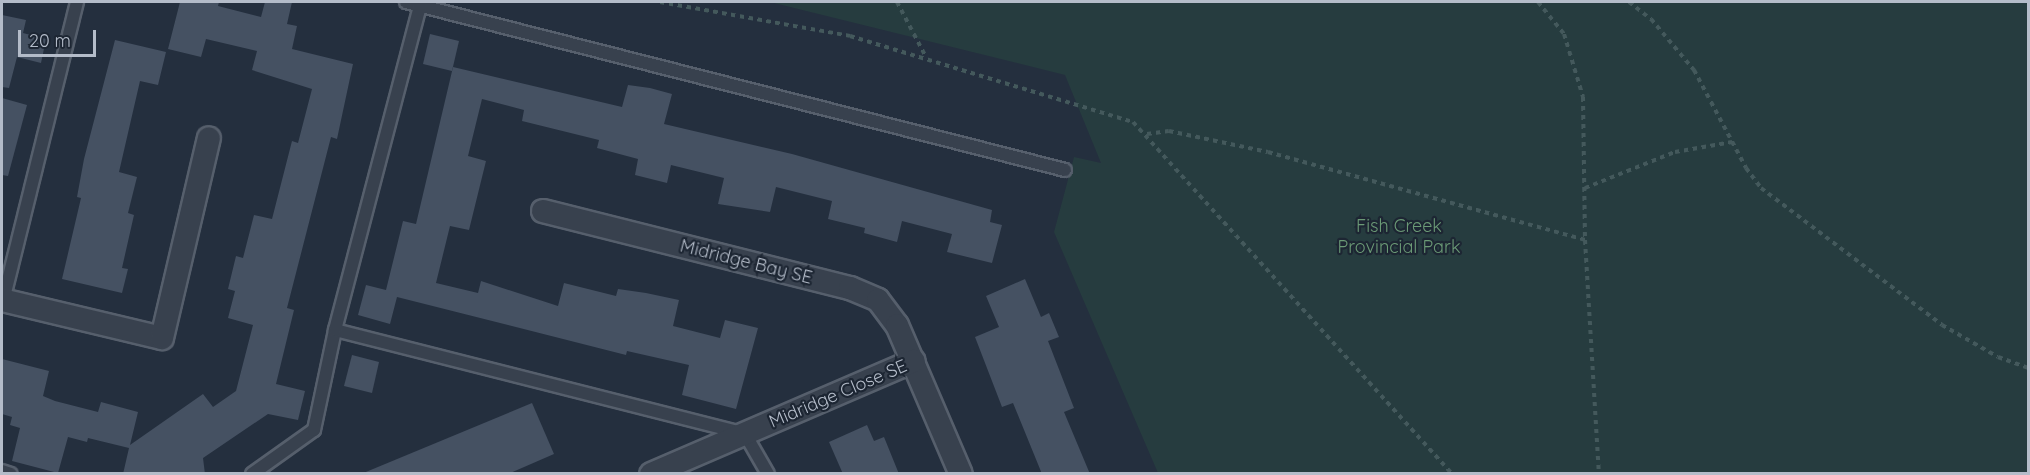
<!DOCTYPE html>
<html>
<head>
<meta charset="utf-8">
<style>
	body { margin:0 }
	#map { position:relative; width:2030px; height:475px; overflow:hidden; background:#242f3e; font-family:Quicksand,sans-serif }
	div>[style] { position:absolute }
	.green>* { inset:0; background:#263c3f }
	.building>* { inset:0; background:#455162 }
	.path>* { height:4px; margin-top:-2px; transform-origin:0; background:repeating-linear-gradient(90deg,#44595c 0 4.5px,transparent 0 9px) }
	.roads { filter:drop-shadow(2px 0 #565f6c) drop-shadow(-2px 0 #565f6c) drop-shadow(0 2px #565f6c) drop-shadow(0 -2px #565f6c) }
	.lane>* { height:12px; margin:-6px; padding:0 6px; transform-origin:6px; border-radius:6px; background:#38414e }
	.street>* { height:22px; margin:-11px; padding:0 11px; transform-origin:11px; border-radius:11px; background:#38414e }
	span { translate:-50% -50%; white-space:nowrap; text-align:center; line-height:1.15; -webkit-text-stroke:4.5px #1d2633; paint-order:stroke }
	.park-label { font-size:18px; color:#6b9a76 }
	.street-label { font-size:18px; color:#b4bcc9 }
	.frame { position:absolute; inset:0; border:3px solid #b4bcc9; pointer-events:none }
	.scale { position:absolute; left:18px; top:30px; width:78px; height:27px; box-sizing:border-box; border:3px solid #b4bcc9; border-top:0; padding-left:8px; font-size:18px; line-height:21px; white-space:nowrap; color:#b4bcc9; -webkit-text-stroke:4px #1d2633; paint-order:stroke }
</style>
</head>
<body>
<div id="map">
	<div class="green">
		<i style="clip-path:polygon(770px 2px,2028px 2px,2028px 473px,1158px 473px,1054px 232px,1074px 157px,1101px 163px,1065px 75px)"></i>
	</div>
	<div class="building">
		<i style="clip-path:polygon(180px 2px,219px 2px,218px 6px,261px 17px,265px 2px,292px 2px,287px 24px,297px 26px,292px 49px,353px 64px,337px 139px,331px 137px,287px 308px,294px 310px,276px 384px,305px 391px,298px 420px,268px 414px,203px 458px,205px 474px,123px 474px,129px 448px,88px 438px,87px 442px,68px 437px,58px 473px,12px 461px,20px 428px,10px 425px,12px 417px,2px 414px,2px 359px,49px 371px,43px 396px,55px 401px,98px 412px,101px 402px,138px 412px,130px 445px,203px 394px,213px 407px,236px 391px,253px 325px,228px 318px,235px 291px,228px 289px,236px 256px,243px 258px,254px 215px,272px 219px,292px 141px,298px 143px,312px 89px,252px 70px,257px 51px,206px 39px,201px 57px,168px 49px)"></i>
		<i style="clip-path:polygon(2px 15px,26px 20px,23px 33px,46px 39px,41px 63px,17px 57px,9px 88px,2px 87px)"></i>
		<i style="clip-path:polygon(430px 34px,459px 41px,452px 71px,423px 64px)"></i>
		<i style="clip-path:polygon(115px 40px,166px 52px,158px 85px,140px 81px,119px 172px,137px 177px,128px 213px,134px 215px,122px 268px,128px 269px,122px 293px,62px 279px,81px 198px,77px 197px,84px 159px)"></i>
		<i style="clip-path:polygon(453px 67px,622px 107px,628px 85px,650px 88px,672px 94px,664px 124px,792px 154px,992px 210px,990px 222px,1002px 225px,992px 263px,947px 252px,952px 234px,902px 221px,897px 242px,864px 233px,865px 228px,828px 219px,832px 201px,776px 187px,770px 212px,718px 204px,724px 178px,671px 165px,667px 183px,635px 175px,638px 159px,597px 148px,599px 140px,522px 121px,524px 110px,482px 99px,468px 156px,486px 161px,469px 230px,450px 226px,436px 283px,478px 293px,481px 281px,558px 306px,564px 283px,616px 296px,618px 289px,646px 293px,679px 300px,673px 326px,720px 338px,725px 320px,758px 328px,736px 409px,682px 395px,689px 365px,627px 351px,626px 355px,397px 297px,390px 324px,358px 315px,366px 285px,386px 290px,403px 221px,416px 224px)"></i>
		<i style="clip-path:polygon(2px 98px,27px 105px,8px 176px,2px 175px)"></i>
		<i style="clip-path:polygon(1025px 279px,1041px 317px,1049px 313px,1059px 337px,1048px 341px,1074px 408px,1064px 412px,1090px 474px,1042px 474px,1013px 403px,1002px 407px,975px 337px,999px 327px,986px 296px)"></i>
		<i style="clip-path:polygon(352px 355px,379px 362px,372px 393px,344px 386px)"></i>
		<i style="clip-path:polygon(532px 403px,554px 454px,508px 474px,361px 474px)"></i>
		<i style="clip-path:polygon(867px 425px,874px 441px,884px 437px,899px 474px,843px 474px,829px 442px)"></i>
	</div>
	<div class="path">
		<i style="left:660px;top:2px;width:193px;rotate:10.1deg"></i>
		<i style="left:850px;top:36px;width:296px;rotate:16.9deg"></i>
		<i style="left:1133px;top:122px;width:475px;rotate:47.8deg"></i>
		<i style="left:897px;top:2px;width:60px;rotate:62.2deg"></i>
		<i style="left:1538px;top:2px;width:41px;rotate:50.9deg"></i>
		<i style="left:1564px;top:34px;width:66px;rotate:73.2deg"></i>
		<i style="left:1583px;top:97px;width:143px;rotate:89.2deg"></i>
		<i style="left:1585px;top:240px;width:234px;rotate:86.6deg"></i>
		<i style="left:1629px;top:2px;width:28px;rotate:38deg"></i>
		<i style="left:1651px;top:19px;width:67px;rotate:49.9deg"></i>
		<i style="left:1694px;top:70px;width:111px;rotate:62deg"></i>
		<i style="left:1746px;top:168px;width:25px;rotate:53deg"></i>
		<i style="left:1761px;top:188px;width:227px;rotate:37.1deg"></i>
		<i style="left:1942px;top:325px;width:64px;rotate:29.7deg"></i>
		<i style="left:1998px;top:357px;width:32px;rotate:20deg"></i>
		<i style="left:1147px;top:134px;width:22px;rotate:-8deg"></i>
		<i style="left:1169px;top:131px;width:101px;rotate:12deg"></i>
		<i style="left:1268px;top:152px;width:329px;rotate:15.5deg"></i>
		<i style="left:1585px;top:188px;width:97px;rotate:-21.8deg"></i>
		<i style="left:1675px;top:152px;width:58px;rotate:-10deg"></i>
	</div>
	<div class="roads">
		<div class="lane">
			<i style="left:406px;top:2px;width:680px;rotate:14.3deg"></i>
			<i style="left:3px;top:301px;width:308px;rotate:-76.1deg"></i>
			<i style="left:335px;top:330px;width:423px;rotate:14.2deg"></i>
			<i style="left:745px;top:434px;width:46px;rotate:60.1deg"></i>
			<i style="left:2px;top:471px;width:9px;rotate:18deg"></i>
			<i style="left:252px;top:474px;width:76px;rotate:-35.4deg"></i>
			<i style="left:314px;top:430px;width:102px;rotate:-78.1deg"></i>
			<i style="left:335px;top:330px;width:336px;rotate:-75.3deg"></i>
		</div>
		<div class="street">
			<i style="left:543px;top:211px;width:317px;rotate:14.1deg"></i>
			<i style="left:850px;top:288px;width:30px;rotate:23deg"></i>
			<i style="left:878px;top:300px;width:31px;rotate:53deg"></i>
			<i style="left:897px;top:325px;width:162px;rotate:66.8deg"></i>
			<i style="left:2px;top:300px;width:164px;rotate:13.4deg"></i>
			<i style="left:162px;top:338px;width:205px;rotate:-76.8deg"></i>
			<i style="left:651px;top:474px;width:286px;rotate:-23.3deg"></i>
		</div>
	</div>
	<div class="park-label">
		<span style="left:1399px;top:237px">Fish Creek<br>Provincial Park</span>
	</div>
	<div class="street-label">
		<span style="left:746px;top:262px;rotate:14deg">Midridge Bay SE</span>
		<span style="left:838px;top:394px;rotate:-23deg">Midridge Close SE</span>
	</div>
	<div class="frame"></div>
	<div class="scale">20 m</div>
</div>
</body>
</html>
